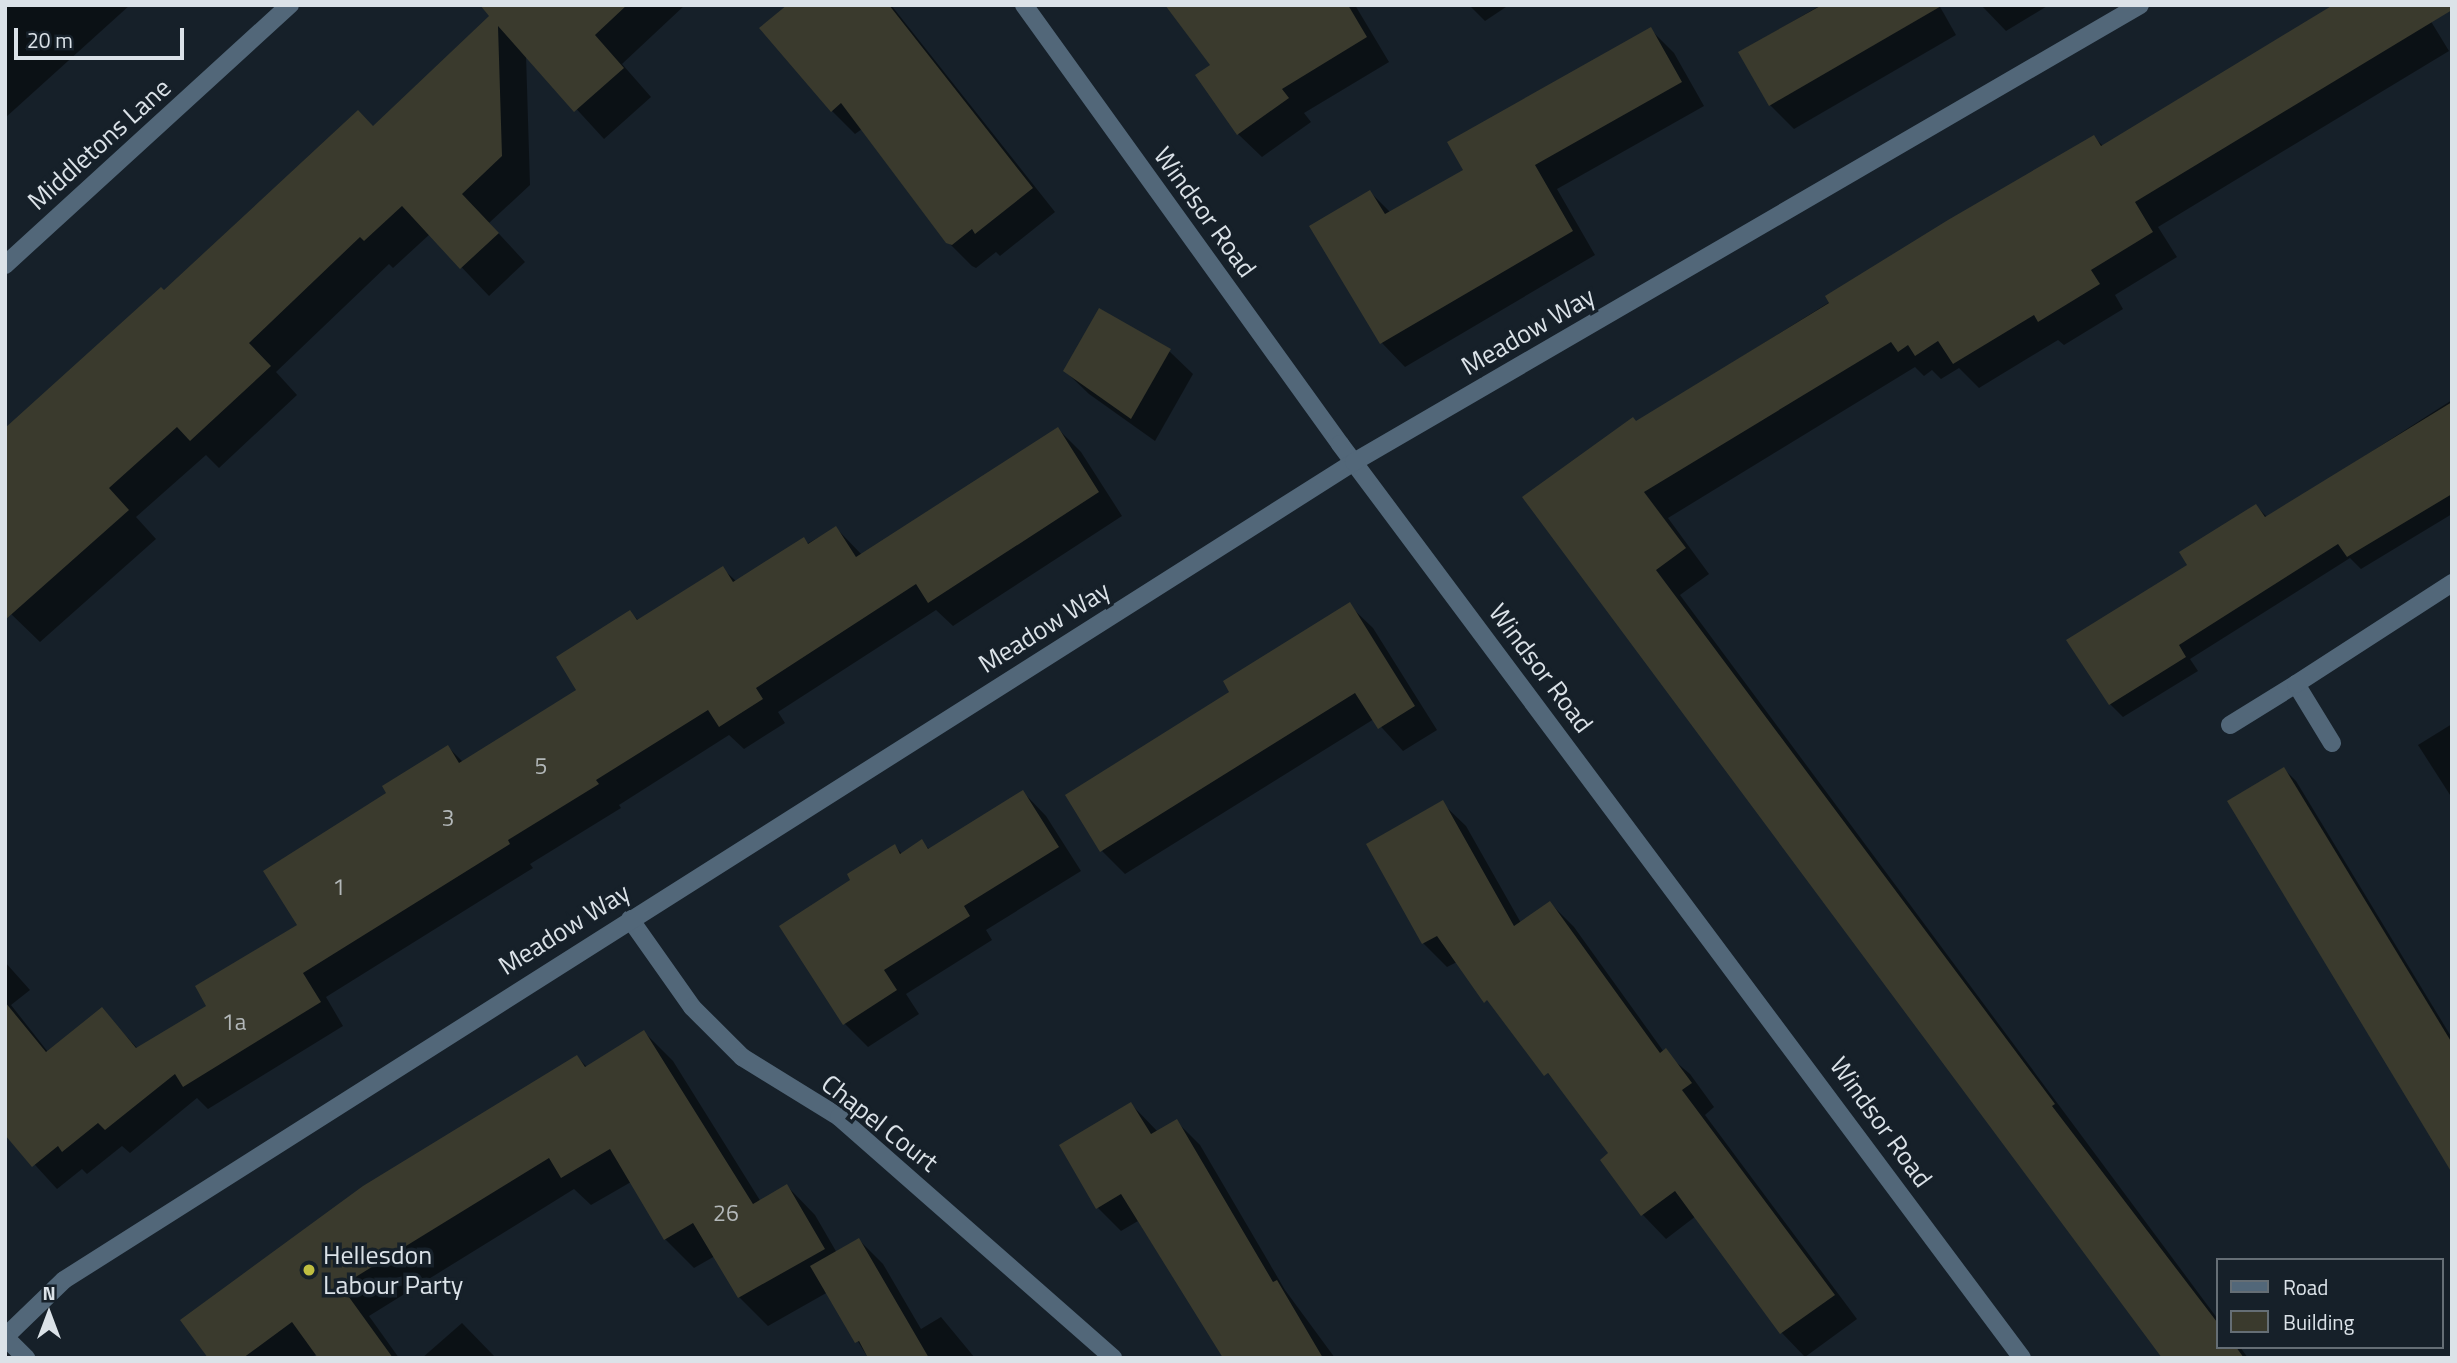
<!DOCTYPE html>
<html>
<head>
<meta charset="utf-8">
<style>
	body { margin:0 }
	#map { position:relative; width:2457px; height:1363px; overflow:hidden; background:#162029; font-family:"Titillium Web",sans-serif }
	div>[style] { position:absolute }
	.shadow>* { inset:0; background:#0007 }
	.building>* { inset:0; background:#3a3a2d }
	.minor>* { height:18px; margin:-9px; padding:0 9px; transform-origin:9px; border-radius:9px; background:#526779 }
	.tertiary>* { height:18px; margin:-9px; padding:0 9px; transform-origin:9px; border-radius:9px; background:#526779 }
	.dots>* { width:19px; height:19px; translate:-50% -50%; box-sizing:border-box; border:4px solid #162029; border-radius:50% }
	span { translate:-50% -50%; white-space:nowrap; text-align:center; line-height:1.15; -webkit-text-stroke:7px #162029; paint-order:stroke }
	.number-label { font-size:23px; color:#b3b8b9 }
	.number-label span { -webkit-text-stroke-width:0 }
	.street-label { font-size:26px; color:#dbe2e8 }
	.poi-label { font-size:26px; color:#dbe2e8 }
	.left { translate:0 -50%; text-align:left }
	.frame { position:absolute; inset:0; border:7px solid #dbe2e8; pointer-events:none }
	.legend { position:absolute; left:2216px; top:1258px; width:228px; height:91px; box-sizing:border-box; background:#162029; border:2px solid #656e75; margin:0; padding:9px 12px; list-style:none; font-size:21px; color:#dbe2e8 }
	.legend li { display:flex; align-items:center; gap:14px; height:35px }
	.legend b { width:35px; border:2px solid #656e75 }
	.north { position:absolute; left:14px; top:1279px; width:70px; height:70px; -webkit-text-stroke:5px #162029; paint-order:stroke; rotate:0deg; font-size:19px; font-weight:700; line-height:28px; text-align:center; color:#dbe2e8 }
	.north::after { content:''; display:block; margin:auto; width:24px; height:32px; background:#dbe2e8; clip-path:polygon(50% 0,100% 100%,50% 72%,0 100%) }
	.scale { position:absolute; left:14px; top:28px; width:170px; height:32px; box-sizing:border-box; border:4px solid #dbe2e8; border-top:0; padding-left:9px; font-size:21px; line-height:24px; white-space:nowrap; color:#dbe2e8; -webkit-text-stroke:5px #162029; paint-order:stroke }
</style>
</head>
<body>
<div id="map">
	<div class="shadow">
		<i style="clip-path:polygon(5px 5px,130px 5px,5px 118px)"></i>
		<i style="clip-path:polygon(503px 5px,685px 5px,622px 64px,651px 97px,604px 139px,526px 54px,530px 185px,489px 223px,525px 262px,489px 296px,430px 234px,393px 268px,389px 264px,276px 372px,297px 395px,219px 468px,206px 455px,136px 517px,156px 539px,40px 642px,9px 612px,164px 293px,374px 128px)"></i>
		<i style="clip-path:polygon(789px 5px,891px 5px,1055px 212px,1000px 256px,996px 252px,976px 268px,972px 266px,948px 242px,862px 129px,855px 134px,832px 111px)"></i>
		<i style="clip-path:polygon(1302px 5px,1355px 5px,1389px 62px,1304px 113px,1311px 122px,1262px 157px,1238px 134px)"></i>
		<i style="clip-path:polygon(1469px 5px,1509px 5px,1485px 21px)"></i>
		<i style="clip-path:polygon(1821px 5px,1939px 5px,1956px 35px,1794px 129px,1770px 105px,1740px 52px)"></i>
		<i style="clip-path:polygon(1981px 5px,2049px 5px,2006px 31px)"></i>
		<i style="clip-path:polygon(2421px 5px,2449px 51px,2158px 227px,2177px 257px,2115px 295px,2123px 309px,2064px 345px,2058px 340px,1979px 388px,1959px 368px,1941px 379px,1932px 370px,1924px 376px,1915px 367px,1668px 518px,1709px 574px,1680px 595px,2217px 1318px,2217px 1347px,2240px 1347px,2248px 1358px,2164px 1358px,1524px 498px,1636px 423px,2094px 137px,2103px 146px)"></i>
		<i style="clip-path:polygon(1650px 29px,1674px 53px,1704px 106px,1557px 189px,1595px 255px,1405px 367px,1382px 343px,1311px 227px,1370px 192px,1391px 213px,1465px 170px)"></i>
		<i style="clip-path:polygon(1169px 351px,1193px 374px,1155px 441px,1089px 394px,1065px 371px)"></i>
		<i style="clip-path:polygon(2452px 400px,2452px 514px,2361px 569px,2350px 558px,2190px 659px,2198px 671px,2123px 717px,2110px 704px,2190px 566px,2256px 506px,2268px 518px)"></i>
		<i style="clip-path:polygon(1058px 429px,1081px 452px,1122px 516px,953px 626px,936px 610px,778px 712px,785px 723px,744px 749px,729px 735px,619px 805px,621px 808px,530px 864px,533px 868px,326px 997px,343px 1026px,208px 1109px,197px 1098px,130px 1153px,122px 1146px,87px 1174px,82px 1169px,57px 1189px,5px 1132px,5px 962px,30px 990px,11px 1005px,48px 1052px,102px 1010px,138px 1049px,209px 1006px,299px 925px,389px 794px,448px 747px,463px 762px,579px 690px,630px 612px,639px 621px,723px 569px,737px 582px,836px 528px,862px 555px)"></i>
		<i style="clip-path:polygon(1349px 605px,1373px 628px,1437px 730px,1403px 751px,1374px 719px,1125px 874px,1102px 851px,1232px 692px)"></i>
		<i style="clip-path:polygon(2452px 724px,2452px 798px,2418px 745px)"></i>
		<i style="clip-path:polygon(2284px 769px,2296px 781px,2452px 1038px,2452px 1163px)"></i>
		<i style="clip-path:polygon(1023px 792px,1046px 816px,1081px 871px,986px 930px,992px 940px,906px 994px,919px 1014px,868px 1047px,844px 1023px,853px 881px,895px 846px,902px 854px,922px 842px,930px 850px)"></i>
		<i style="clip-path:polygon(1442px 803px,1466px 826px,1521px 923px,1550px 903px,1574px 927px,1664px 1052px,1690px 1074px,1714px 1107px,1705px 1115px,1857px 1319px,1805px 1357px,1782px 1333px,1696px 1216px,1666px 1239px,1643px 1215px,1602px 1160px,1611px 1153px,1569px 1099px,1457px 962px,1447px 967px,1423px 943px,1368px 845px)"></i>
		<i style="clip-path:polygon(644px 1032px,673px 1061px,761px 1202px,787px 1186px,815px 1215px,837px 1253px,859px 1240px,883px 1264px,921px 1329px,941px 1317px,975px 1358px,868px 1358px,828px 1292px,768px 1326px,739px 1297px,715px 1256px,694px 1268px,665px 1239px,631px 1182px,591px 1205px,574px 1189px,369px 1316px,399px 1358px,320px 1358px,317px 1354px,311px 1358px,210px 1358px,577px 1057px,588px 1068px)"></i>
		<i style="clip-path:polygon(1131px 1104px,1158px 1132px,1176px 1121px,1200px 1145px,1285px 1290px,1335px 1358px,1225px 1358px,1138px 1221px,1121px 1231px,1098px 1208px)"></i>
		<i style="clip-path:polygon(462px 1323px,496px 1358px,422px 1358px)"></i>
	</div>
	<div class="building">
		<i style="clip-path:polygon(480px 5px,627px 5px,595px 35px,624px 68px,574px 112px,498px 26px,502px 156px,462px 194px,499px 233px,460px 269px,402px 206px,364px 241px,360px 237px,249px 343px,271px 366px,190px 441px,177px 427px,109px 488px,129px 510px,5px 620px,5px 428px,161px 287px,164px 290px,358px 110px,373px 126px,489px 16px)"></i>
		<i style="clip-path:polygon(787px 5px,889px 5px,1033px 188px,975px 234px,972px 229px,952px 245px,946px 243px,841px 103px,831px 112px,759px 28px)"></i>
		<i style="clip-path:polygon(1165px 5px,1348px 5px,1367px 37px,1282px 89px,1289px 98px,1237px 135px,1195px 75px,1210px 65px)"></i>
		<i style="clip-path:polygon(1822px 5px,1943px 5px,1769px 106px,1738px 52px)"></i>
		<i style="clip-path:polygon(2333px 5px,2452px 5px,2452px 10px,2135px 202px,2153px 232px,2091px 270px,2100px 284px,2038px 322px,2034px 315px,1953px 364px,1938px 341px,1915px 356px,1908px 345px,1898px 352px,1891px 342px,1644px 492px,1686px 548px,1656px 570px,2055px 1104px,2052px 1106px,2217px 1322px,2217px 1347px,2236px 1347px,2244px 1358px,2162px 1358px,1522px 497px,1633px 417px,1636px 421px,1829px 303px,1825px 296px,1948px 220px,2094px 135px,2101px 146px)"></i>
		<i style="clip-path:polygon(1651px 27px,1682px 82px,1535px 165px,1573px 231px,1380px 344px,1309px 226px,1370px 190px,1385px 214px,1463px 170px,1447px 142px)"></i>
		<i style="clip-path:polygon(1099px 308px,1171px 349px,1131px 419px,1063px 371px)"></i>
		<i style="clip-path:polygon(2452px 402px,2452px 494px,2347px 557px,2338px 544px,2179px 645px,2186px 657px,2109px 705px,2066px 640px,2187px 565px,2179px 552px,2256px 504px,2265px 517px)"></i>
		<i style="clip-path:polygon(1058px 427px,1099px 492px,928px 603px,916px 584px,756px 688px,763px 699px,719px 727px,708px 710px,596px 780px,599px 784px,508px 840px,510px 844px,303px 973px,321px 1002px,183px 1087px,175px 1074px,105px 1130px,98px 1123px,62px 1152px,58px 1146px,32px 1167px,5px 1135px,5px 1002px,46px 1052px,102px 1007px,136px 1048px,206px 1006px,195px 986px,297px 925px,263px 871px,386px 793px,382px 786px,448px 745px,459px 763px,576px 690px,556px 657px,630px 610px,637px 620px,723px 566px,733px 582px,804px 537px,808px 544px,836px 526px,856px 557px)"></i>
		<i style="clip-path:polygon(1350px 602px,1415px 706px,1378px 729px,1355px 693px,1100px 852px,1065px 795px,1229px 692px,1223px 681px)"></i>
		<i style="clip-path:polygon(2284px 767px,2452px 1043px,2452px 1173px,2227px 801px)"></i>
		<i style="clip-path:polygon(1023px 790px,1059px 847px,964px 906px,970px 916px,884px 970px,897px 990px,843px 1025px,779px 926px,850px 880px,847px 874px,895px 844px,900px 854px,922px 839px,928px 849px)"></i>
		<i style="clip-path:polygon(1443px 800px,1514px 926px,1550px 901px,1660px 1053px,1666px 1048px,1692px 1083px,1682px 1090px,1835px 1295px,1780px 1334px,1675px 1191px,1641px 1216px,1600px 1160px,1608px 1153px,1548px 1073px,1544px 1076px,1487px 1000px,1484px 1003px,1437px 936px,1422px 944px,1366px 844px)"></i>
		<i style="clip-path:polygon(644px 1030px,753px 1204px,787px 1184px,825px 1249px,738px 1298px,693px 1223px,664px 1240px,610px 1149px,561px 1178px,549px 1158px,341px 1286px,393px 1358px,318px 1358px,292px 1322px,243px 1358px,208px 1358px,180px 1320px,363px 1186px,577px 1055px,585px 1067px)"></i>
		<i style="clip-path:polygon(1131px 1102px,1151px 1134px,1177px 1119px,1273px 1282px,1277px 1280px,1323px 1358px,1223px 1358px,1121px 1194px,1096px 1209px,1059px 1145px)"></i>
		<i style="clip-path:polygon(859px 1238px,929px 1358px,868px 1358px,859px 1341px,855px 1343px,810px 1266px)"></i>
	</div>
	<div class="minor">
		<i style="left:1024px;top:5px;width:541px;rotate:54.25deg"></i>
		<i style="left:1340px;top:444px;width:1140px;rotate:53.27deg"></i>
		<i style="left:2230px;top:725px;width:78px;rotate:-31.8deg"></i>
		<i style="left:2332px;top:743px;width:69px;rotate:-121.4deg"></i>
		<i style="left:2296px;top:684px;width:186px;rotate:-32.9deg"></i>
		<i style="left:630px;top:919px;width:108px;rotate:54.8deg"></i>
		<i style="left:692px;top:1007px;width:71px;rotate:45deg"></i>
		<i style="left:742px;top:1057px;width:114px;rotate:31.7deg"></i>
		<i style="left:839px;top:1117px;width:365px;rotate:41.3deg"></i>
		<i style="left:5px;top:1337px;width:82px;rotate:-44deg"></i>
		<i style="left:64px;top:1280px;width:1527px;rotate:-32.38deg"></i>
		<i style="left:1354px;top:462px;width:909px;rotate:-30.17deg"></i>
	</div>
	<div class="tertiary">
		<i style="left:5px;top:265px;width:386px;rotate:-42.4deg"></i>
		<i style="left:5px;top:1337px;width:30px;rotate:45deg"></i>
	</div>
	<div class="dots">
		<i style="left:309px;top:1270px;background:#bfbe41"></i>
	</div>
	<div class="number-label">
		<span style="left:541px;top:766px">5</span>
		<span style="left:448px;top:818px">3</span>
		<span style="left:339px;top:887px">1</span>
		<span style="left:234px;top:1022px">1a</span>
		<span style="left:726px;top:1213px">26</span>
	</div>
	<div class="street-label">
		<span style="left:99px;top:144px;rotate:-42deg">Middletons Lane</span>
		<span style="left:1205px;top:212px;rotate:54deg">Windsor Road</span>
		<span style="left:1528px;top:331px;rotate:-30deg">Meadow Way</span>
		<span style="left:1044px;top:627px;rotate:-32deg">Meadow Way</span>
		<span style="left:1541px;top:668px;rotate:53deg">Windsor Road</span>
		<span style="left:564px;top:929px;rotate:-32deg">Meadow Way</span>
		<span style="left:1881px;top:1122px;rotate:54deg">Windsor Road</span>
		<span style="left:880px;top:1123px;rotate:38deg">Chapel Court</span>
	</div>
	<div class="poi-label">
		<span class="left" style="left:323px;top:1270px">Hellesdon<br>Labour Party</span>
	</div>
	<div class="frame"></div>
	<ul class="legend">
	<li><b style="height:9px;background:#526779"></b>Road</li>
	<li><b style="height:19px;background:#3a3a2d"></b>Building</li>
	</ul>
	<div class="north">N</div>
	<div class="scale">20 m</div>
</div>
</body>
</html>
